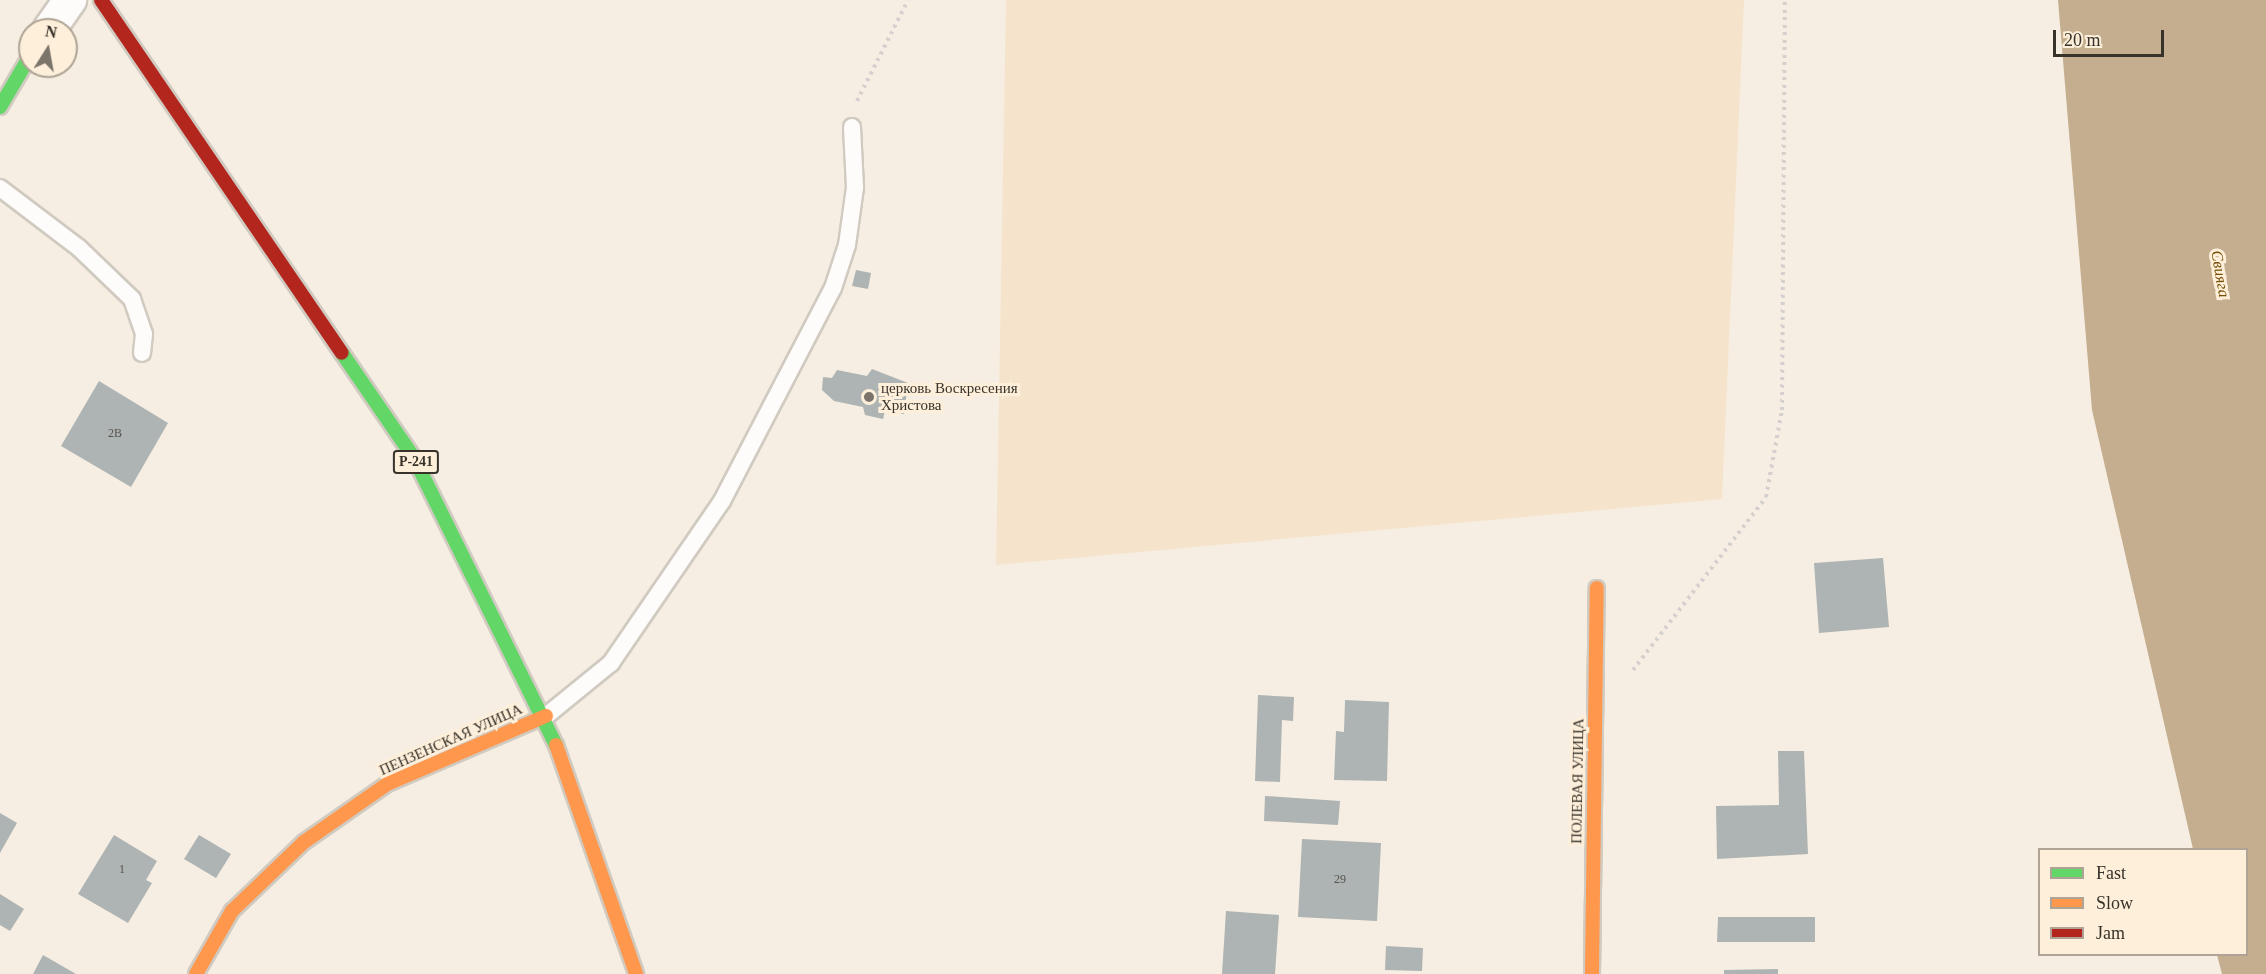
<!DOCTYPE html>
<html>
<head>
<meta charset="utf-8">
<style>
	body { margin:0 }
	#map { position:relative; width:2266px; height:974px; overflow:hidden; background:#f6eee2; font-family:Georgia,serif }
	div>[style] { position:absolute }
	.green>* { inset:0; background:#f5e4cb }
	.water>* { inset:0; background:#c4ae8f }
	.building>* { inset:0; background:#aeb3b3 }
	.path>* { height:4px; margin-top:-2px; transform-origin:0; background:repeating-linear-gradient(90deg,#d4d0cd 0 3px,transparent 0 7.5px) }
	.roads { filter:drop-shadow(2px 0 #d0cac0) drop-shadow(-2px 0 #d0cac0) drop-shadow(0 2px #d0cac0) drop-shadow(0 -2px #d0cac0) }
	.lane>* { height:16px; margin:-8px; padding:0 8px; transform-origin:8px; border-radius:8px; background:#fefcfb }
	.street>* { height:32px; margin:-16px; padding:0 16px; transform-origin:16px; border-radius:16px; background:#fefcfb }
	.fast>* { height:14px; margin:-7px; padding:0 7px; transform-origin:7px; border-radius:7px; background:#63d668 }
	.slow>* { height:14px; margin:-7px; padding:0 7px; transform-origin:7px; border-radius:7px; background:#ff974d }
	.jam>* { height:14px; margin:-7px; padding:0 7px; transform-origin:7px; border-radius:7px; background:#b3261e }
	.dots>* { width:16px; height:16px; translate:-50% -50%; box-sizing:border-box; border:3px solid #feefda; border-radius:50% }
	span { translate:-50% -50%; white-space:nowrap; text-align:center; line-height:1.15; -webkit-text-stroke:6px #feefda; paint-order:stroke }
	.number-label { font-size:12px; color:#55524c }
	.number-label span { -webkit-text-stroke-width:0 }
	.shield-label span { padding:2px 4px; background:#feefda; border:2px solid; border-radius:4px; -webkit-text-stroke-width:0 }
	.shield-label { font-size:14px; color:#37322a; font-weight:700 }
	.poi-label { font-size:15px; color:#37322a }
	.left { translate:0 -50%; text-align:left }
	.street-label { font-size:15px; color:#37322a }
	.water-label { font-size:16px; color:#744e03; font-style:italic }
	.legend { position:absolute; left:2038px; top:848px; width:210px; height:108px; box-sizing:border-box; background:#feefda; border:2px solid #aea394; margin:0; padding:8px 10px; list-style:none; font-size:18px; color:#37322a }
	.legend li { display:flex; align-items:center; gap:12px; height:30px }
	.legend b { width:30px; border:2px solid #aea394 }
	.north { position:absolute; left:18px; top:18px; width:60px; height:60px; box-sizing:border-box; background:#feefda; border:2px solid #aea394; border-radius:50%; rotate:11deg; font-size:16px; font-weight:700; line-height:24px; text-align:center; color:#37322a }
	.north::after { content:''; display:block; margin:auto; width:21px; height:27px; background:#7a746a; clip-path:polygon(50% 0,100% 100%,50% 72%,0 100%) }
	.scale { position:absolute; left:2053px; top:30px; width:111px; height:27px; box-sizing:border-box; border:3px solid #37322a; border-top:0; padding-left:8px; font-size:18px; line-height:21px; white-space:nowrap; color:#37322a; -webkit-text-stroke:4px #feefda; paint-order:stroke }
</style>
</head>
<body>
<div id="map">
	<div class="green">
		<i style="clip-path:polygon(1006px 0,1744px 0,1722px 499px,996px 565px)"></i>
	</div>
	<div class="water">
		<i style="clip-path:polygon(2058px 0,2266px 0,2266px 974px,2222px 974px,2217px 955px,2246px 954px,2246px 850px,2193px 849px,2092px 410px)"></i>
	</div>
	<div class="building">
		<i style="clip-path:polygon(856px 270px,871px 273px,868px 289px,852px 286px)"></i>
		<i style="clip-path:polygon(872px 369px,908px 383px,904px 414px,885px 411px,883px 419px,865px 415px,863px 407px,834px 401px,822px 390px,823px 377px,832px 378px,837px 370px,867px 376px)"></i>
		<i style="clip-path:polygon(99px 381px,168px 423px,131px 487px,61px 446px)"></i>
		<i style="clip-path:polygon(1883px 558px,1889px 627px,1819px 633px,1814px 563px)"></i>
		<i style="clip-path:polygon(1258px 695px,1294px 697px,1293px 721px,1282px 720px,1280px 782px,1255px 781px)"></i>
		<i style="clip-path:polygon(1345px 700px,1389px 702px,1387px 781px,1334px 780px,1336px 731px,1344px 732px)"></i>
		<i style="clip-path:polygon(1778px 751px,1804px 751px,1808px 854px,1717px 859px,1716px 806px,1779px 805px)"></i>
		<i style="clip-path:polygon(1265px 796px,1340px 801px,1338px 825px,1264px 821px)"></i>
		<i style="clip-path:polygon(0 813px,17px 823px,0 853px)"></i>
		<i style="clip-path:polygon(114px 835px,157px 861px,146px 880px,152px 883px,128px 923px,78px 894px)"></i>
		<i style="clip-path:polygon(199px 835px,231px 854px,216px 878px,184px 859px)"></i>
		<i style="clip-path:polygon(1302px 839px,1381px 843px,1377px 921px,1298px 917px)"></i>
		<i style="clip-path:polygon(0 894px,24px 909px,10px 931px,0 925px)"></i>
		<i style="clip-path:polygon(1226px 911px,1279px 915px,1275px 974px,1222px 974px)"></i>
		<i style="clip-path:polygon(1718px 917px,1815px 917px,1815px 942px,1717px 942px)"></i>
		<i style="clip-path:polygon(1386px 946px,1423px 948px,1422px 971px,1385px 970px)"></i>
		<i style="clip-path:polygon(43px 955px,76px 974px,33px 974px)"></i>
		<i style="clip-path:polygon(1778px 969px,1778px 974px,1724px 974px,1724px 970px)"></i>
	</div>
	<div class="path">
		<i style="left:857px;top:101px;width:113px;rotate:-63.2deg"></i>
		<i style="left:1633px;top:670px;width:218px;rotate:-52.4deg"></i>
		<i style="left:1766px;top:497px;width:88px;rotate:-79.6deg"></i>
		<i style="left:1782px;top:410px;width:410px;rotate:-89.6deg"></i>
	</div>
	<div class="roads">
		<div class="lane">
			<i style="left:0;top:188px;width:99px;rotate:37.2deg"></i>
			<i style="left:79px;top:248px;width:74px;rotate:43.9deg"></i>
			<i style="left:132px;top:299px;width:37px;rotate:71deg"></i>
			<i style="left:144px;top:334px;width:19px;rotate:96deg"></i>
			<i style="left:546px;top:716px;width:84px;rotate:-39.2deg"></i>
			<i style="left:611px;top:663px;width:196px;rotate:-55.6deg"></i>
			<i style="left:722px;top:501px;width:240px;rotate:-62.5deg"></i>
			<i style="left:833px;top:288px;width:45px;rotate:-72deg"></i>
			<i style="left:847px;top:245px;width:59px;rotate:-82.1deg"></i>
			<i style="left:855px;top:187px;width:60px;rotate:-92.9deg"></i>
		</div>
		<div class="street">
			<i style="left:49px;top:30px;width:37px;rotate:-55deg"></i>
		</div>
		<div class="fast">
			<i style="left:0;top:107px;width:59px;rotate:-59.5deg"></i>
			<i style="left:342px;top:353px;width:127px;rotate:55.6deg"></i>
			<i style="left:414px;top:458px;width:320px;rotate:63.7deg"></i>
		</div>
		<div class="slow">
			<i style="left:556px;top:745px;width:243px;rotate:70.7deg"></i>
			<i style="left:196px;top:974px;width:73px;rotate:-60.3deg"></i>
			<i style="left:232px;top:911px;width:100px;rotate:-43.8deg"></i>
			<i style="left:304px;top:842px;width:101px;rotate:-34.9deg"></i>
			<i style="left:387px;top:784px;width:173px;rotate:-23.2deg"></i>
			<i style="left:1592px;top:974px;width:386px;rotate:-89.3deg"></i>
		</div>
		<div class="jam">
			<i style="left:101px;top:0;width:427px;rotate:55.7deg"></i>
		</div>
	</div>
	<div class="dots">
		<i style="left:869px;top:397px;background:#7a746a"></i>
	</div>
	<div class="number-label">
		<span style="left:115px;top:434px">2В</span>
		<span style="left:122px;top:870px">1</span>
		<span style="left:1340px;top:880px">29</span>
	</div>
	<div class="shield-label">
		<span style="left:416px;top:462px">Р-241</span>
	</div>
	<div class="poi-label">
		<span class="left" style="left:881px;top:397px">церковь Воскресения<br>Христова</span>
	</div>
	<div class="street-label">
		<span style="left:451px;top:740px;rotate:-24deg">ПЕНЗЕНСКАЯ УЛИЦА</span>
		<span style="left:1578px;top:781px;rotate:-89deg">ПОЛЕВАЯ УЛИЦА</span>
	</div>
	<div class="water-label">
		<span style="left:2220px;top:274px;rotate:80deg">Свияга</span>
	</div>
	<ul class="legend">
	<li><b style="height:8px;background:#63d668"></b>Fast</li>
	<li><b style="height:8px;background:#ff974d"></b>Slow</li>
	<li><b style="height:8px;background:#b3261e"></b>Jam</li>
	</ul>
	<div class="north">N</div>
	<div class="scale">20 m</div>
</div>
</body>
</html>
